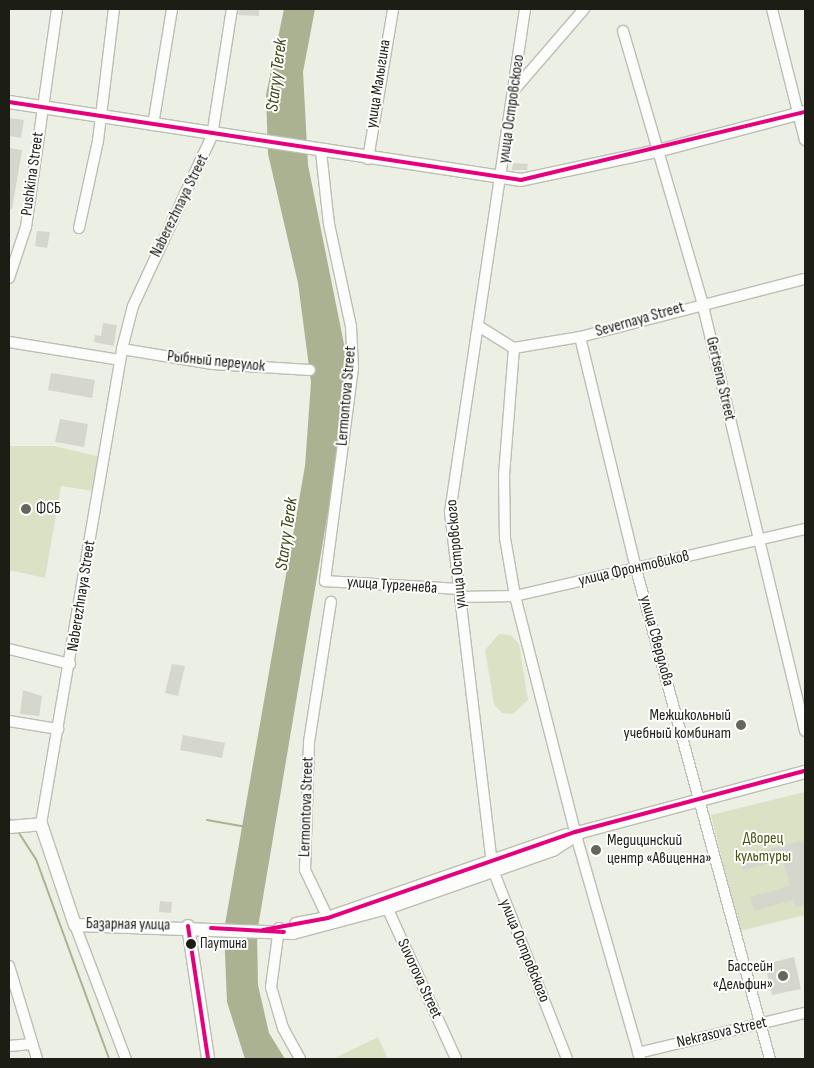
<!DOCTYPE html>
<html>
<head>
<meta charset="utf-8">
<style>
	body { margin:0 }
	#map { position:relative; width:814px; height:1068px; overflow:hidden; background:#ecefe3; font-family:"Sofia Sans Condensed",sans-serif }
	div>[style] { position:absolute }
	.green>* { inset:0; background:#dae1c5 }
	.water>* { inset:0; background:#abb292 }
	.stream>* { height:2px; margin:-1px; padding:0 1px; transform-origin:1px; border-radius:1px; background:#abb292 }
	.building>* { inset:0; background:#d5d7cd }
	.roads { filter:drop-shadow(1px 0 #bbbeb4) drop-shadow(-1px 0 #bbbeb4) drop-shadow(0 1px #bbbeb4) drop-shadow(0 -1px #bbbeb4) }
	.minor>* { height:10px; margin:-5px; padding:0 5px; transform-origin:5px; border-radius:5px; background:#fcfdfb }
	.major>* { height:12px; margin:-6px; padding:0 6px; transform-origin:6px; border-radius:6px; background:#fcfdfb }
	.bus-1>* { height:4px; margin:-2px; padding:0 2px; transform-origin:2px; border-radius:2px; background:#e5007d }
	.dots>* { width:14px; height:14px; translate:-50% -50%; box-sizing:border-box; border:2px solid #fefefe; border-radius:50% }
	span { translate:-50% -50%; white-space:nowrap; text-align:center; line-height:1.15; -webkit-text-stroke:4px #fefefe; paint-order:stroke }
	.bus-label { font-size:15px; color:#1c1e15 }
	.left { translate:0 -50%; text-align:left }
	.street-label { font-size:16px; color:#1c1e15 }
	.poi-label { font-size:16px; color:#1c1e15 }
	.right { translate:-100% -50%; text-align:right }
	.park-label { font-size:16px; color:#48530f }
	.water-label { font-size:18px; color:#3b4413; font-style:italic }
	.frame { position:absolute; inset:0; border:10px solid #1c1e15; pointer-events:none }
</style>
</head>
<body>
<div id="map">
	<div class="green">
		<i style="clip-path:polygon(9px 446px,54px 446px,100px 457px,93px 491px,61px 486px,45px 578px,9px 570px)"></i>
		<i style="clip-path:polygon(499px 634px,511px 635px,519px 644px,528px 700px,513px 714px,502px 713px,494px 704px,485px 650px)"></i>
		<i style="clip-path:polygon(805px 792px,805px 915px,740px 931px,711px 815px)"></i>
		<i style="clip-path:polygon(378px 1037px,388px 1059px,338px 1059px,337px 1057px)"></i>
	</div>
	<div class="water">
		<i style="clip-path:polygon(284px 9px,315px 9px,303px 72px,308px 165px,345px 349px,343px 406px,330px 500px,257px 933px,258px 985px,269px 1033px,285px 1059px,245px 1059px,227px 1002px,224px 930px,305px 466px,311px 382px,298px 283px,268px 154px,266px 95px)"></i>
	</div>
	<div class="stream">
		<i style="left:9px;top:818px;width:5px;rotate:53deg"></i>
		<i style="left:207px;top:820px;width:36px;rotate:10deg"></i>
		<i style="left:17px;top:830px;width:35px;rotate:57deg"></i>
		<i style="left:36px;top:859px;width:213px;rotate:69.9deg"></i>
	</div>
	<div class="building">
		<i style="clip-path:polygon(239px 9px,259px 9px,259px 16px,238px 15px)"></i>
		<i style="clip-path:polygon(9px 118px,24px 120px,21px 138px,9px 136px)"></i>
		<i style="clip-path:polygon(9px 148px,22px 150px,12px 209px,9px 209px)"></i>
		<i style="clip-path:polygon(513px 163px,528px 164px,527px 170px,512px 170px)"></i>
		<i style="clip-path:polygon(37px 231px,50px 232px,47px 248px,35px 246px)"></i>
		<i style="clip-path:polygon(103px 323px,117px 325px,114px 346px,94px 342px,95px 335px,101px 336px)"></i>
		<i style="clip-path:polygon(51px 373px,95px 380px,92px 398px,48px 390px)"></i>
		<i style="clip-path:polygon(60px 419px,88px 424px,84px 447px,55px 442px)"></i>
		<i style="clip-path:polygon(172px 664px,185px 666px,178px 696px,165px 693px)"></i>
		<i style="clip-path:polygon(23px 690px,42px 696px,39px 716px,20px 714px)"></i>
		<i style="clip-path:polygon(183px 735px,225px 743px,222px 758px,180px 750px)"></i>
		<i style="clip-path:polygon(805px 840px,805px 904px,795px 907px,793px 900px,754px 911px,750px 897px,790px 886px,783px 860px,743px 870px,740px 857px)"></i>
		<i style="clip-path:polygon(160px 901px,172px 902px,171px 913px,159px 912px)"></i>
		<i style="clip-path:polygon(794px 957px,801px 989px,772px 995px,765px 964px)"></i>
	</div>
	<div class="roads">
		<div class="minor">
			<i style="left:525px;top:9px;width:509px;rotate:98.48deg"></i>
			<i style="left:450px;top:512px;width:361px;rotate:83.2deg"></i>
			<i style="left:493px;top:870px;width:203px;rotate:68.6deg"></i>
			<i style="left:772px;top:9px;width:135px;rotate:75.9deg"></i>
			<i style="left:623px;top:31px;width:282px;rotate:73.7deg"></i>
			<i style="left:702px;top:302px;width:441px;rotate:76.5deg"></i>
			<i style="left:515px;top:89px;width:106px;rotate:-49.2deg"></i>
			<i style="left:153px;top:125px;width:118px;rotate:-80.7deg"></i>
			<i style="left:321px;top:152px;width:72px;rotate:83.7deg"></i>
			<i style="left:329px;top:224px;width:105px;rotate:77.9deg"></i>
			<i style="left:351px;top:327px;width:41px;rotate:87.2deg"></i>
			<i style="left:353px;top:368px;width:215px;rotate:97.5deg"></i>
			<i style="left:325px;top:581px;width:134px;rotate:3.4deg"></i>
			<i style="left:368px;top:159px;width:152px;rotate:-80.5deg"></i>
			<i style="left:79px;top:228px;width:89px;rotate:-77.7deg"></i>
			<i style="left:98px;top:141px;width:133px;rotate:-83.1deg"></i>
			<i style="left:9px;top:278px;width:54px;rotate:-71.6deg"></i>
			<i style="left:26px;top:227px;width:220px;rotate:-81.9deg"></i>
			<i style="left:480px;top:327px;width:40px;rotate:32deg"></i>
			<i style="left:514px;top:348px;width:67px;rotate:-9.5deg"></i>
			<i style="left:580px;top:337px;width:232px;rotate:-14.5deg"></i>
			<i style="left:580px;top:337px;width:239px;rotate:76.4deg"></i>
			<i style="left:636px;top:569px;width:508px;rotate:74.71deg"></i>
			<i style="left:9px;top:342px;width:112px;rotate:9.2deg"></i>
			<i style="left:514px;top:348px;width:126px;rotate:94.5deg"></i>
			<i style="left:504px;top:474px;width:64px;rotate:89.1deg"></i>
			<i style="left:505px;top:538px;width:59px;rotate:80.2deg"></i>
			<i style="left:515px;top:596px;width:244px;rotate:75.7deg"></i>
			<i style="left:575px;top:832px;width:236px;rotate:74deg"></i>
			<i style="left:122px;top:349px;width:92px;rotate:9.4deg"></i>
			<i style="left:213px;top:364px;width:97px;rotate:3.5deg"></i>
			<i style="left:460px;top:597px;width:55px;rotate:-1deg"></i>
			<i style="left:515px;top:596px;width:298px;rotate:-13deg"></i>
			<i style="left:9px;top:649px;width:63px;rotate:13.8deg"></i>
			<i style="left:9px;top:721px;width:50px;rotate:9.3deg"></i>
			<i style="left:41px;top:824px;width:482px;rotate:-80.3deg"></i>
			<i style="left:122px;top:349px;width:44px;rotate:-75.7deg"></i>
			<i style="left:133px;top:306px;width:187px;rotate:-65.1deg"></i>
			<i style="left:212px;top:136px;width:129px;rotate:-81.1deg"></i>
			<i style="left:385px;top:903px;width:171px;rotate:65.5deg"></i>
			<i style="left:328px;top:918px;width:53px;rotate:-115.6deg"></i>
			<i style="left:305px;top:870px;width:128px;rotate:-88.2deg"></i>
			<i style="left:309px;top:742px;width:142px;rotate:-81.1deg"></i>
			<i style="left:75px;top:925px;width:143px;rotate:69.2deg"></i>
			<i style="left:279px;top:928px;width:60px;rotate:97.7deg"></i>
			<i style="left:271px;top:987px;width:43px;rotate:73.7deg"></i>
			<i style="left:283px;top:1028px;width:35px;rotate:61deg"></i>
			<i style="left:9px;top:966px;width:97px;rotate:73.2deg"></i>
			<i style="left:9px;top:1046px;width:22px;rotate:-5deg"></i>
			<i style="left:638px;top:1053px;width:172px;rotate:-13.5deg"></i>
		</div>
		<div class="major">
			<i style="left:9px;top:102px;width:518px;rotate:8.66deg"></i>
			<i style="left:521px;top:180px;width:143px;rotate:-12.1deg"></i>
			<i style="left:661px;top:150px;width:149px;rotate:-14.8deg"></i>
			<i style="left:9px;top:827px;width:32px;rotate:-5deg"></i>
			<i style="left:41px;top:824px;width:107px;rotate:71.4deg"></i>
			<i style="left:75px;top:925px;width:218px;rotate:2.1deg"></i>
			<i style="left:293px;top:933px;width:97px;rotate:-14.9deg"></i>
			<i style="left:387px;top:908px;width:176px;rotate:-19.3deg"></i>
			<i style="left:553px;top:850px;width:33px;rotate:-33deg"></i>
			<i style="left:581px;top:832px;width:232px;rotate:-15deg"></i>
			<i style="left:296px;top:924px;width:33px;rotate:-11deg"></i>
			<i style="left:328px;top:918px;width:252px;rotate:-19.2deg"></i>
			<i style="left:188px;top:926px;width:134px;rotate:81.4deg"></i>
		</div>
	</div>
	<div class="bus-1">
		<i style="left:9px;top:102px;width:518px;rotate:8.66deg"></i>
		<i style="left:521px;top:180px;width:292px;rotate:-13.5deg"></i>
		<i style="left:188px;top:926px;width:134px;rotate:81.4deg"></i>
		<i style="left:211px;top:928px;width:73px;rotate:3.1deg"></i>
		<i style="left:263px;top:930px;width:66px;rotate:-10.5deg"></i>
		<i style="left:328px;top:918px;width:262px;rotate:-19.2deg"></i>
		<i style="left:575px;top:832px;width:238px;rotate:-14.9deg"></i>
	</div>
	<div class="dots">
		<i style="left:26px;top:509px;background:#65675d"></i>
		<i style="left:741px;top:725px;background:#65675d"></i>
		<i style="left:596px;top:850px;background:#65675d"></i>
		<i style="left:191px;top:944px;background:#1c1e15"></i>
		<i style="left:783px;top:976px;background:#65675d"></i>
	</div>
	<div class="bus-label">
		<span class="left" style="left:200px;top:944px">Паутина</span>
	</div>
	<div class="street-label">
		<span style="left:379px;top:84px;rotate:-81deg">улица Малыгина</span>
		<span style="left:512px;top:109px;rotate:-82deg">улица Островского</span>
		<span style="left:33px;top:174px;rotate:-82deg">Pushkina Street</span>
		<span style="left:180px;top:206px;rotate:-64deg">Naberezhnaya Street</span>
		<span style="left:640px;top:320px;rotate:-16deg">Severnaya Street</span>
		<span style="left:216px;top:362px;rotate:6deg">Рыбный переулок</span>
		<span style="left:720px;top:379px;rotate:77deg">Gertsena Street</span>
		<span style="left:347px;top:396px;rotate:-85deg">Lermontova Street</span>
		<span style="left:457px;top:554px;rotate:-95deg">улица Островского</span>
		<span style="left:634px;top:569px;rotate:-13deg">улица Фронтовиков</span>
		<span style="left:392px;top:586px;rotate:4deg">улица Тургенева</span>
		<span style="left:82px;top:596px;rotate:-81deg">Naberezhnaya Street</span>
		<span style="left:656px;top:641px;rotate:75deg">улица Свердлова</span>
		<span style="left:307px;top:807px;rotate:-88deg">Lermontova Street</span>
		<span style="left:128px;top:925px;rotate:1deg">Базарная улица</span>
		<span style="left:524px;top:951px;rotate:68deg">улица Островского</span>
		<span style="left:419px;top:979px;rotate:65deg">Suvorova Street</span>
		<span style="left:722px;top:1033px;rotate:-13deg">Nekrasova Street</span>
	</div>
	<div class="poi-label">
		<span class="left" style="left:36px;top:509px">ФСБ</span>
		<span class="right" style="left:731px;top:725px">Межшкольный<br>учебный комбинат</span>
		<span class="left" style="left:607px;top:850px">Медицинский<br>центр «Авиценна»</span>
		<span class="right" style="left:773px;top:976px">Бассейн<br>«Дельфин»</span>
	</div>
	<div class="park-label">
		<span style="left:763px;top:848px">Дворец<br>культуры</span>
	</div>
	<div class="water-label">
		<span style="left:277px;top:75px;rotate:-83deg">Staryy Terek</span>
		<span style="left:287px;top:534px;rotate:-82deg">Staryy Terek</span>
	</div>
	<div class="frame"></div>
</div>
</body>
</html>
